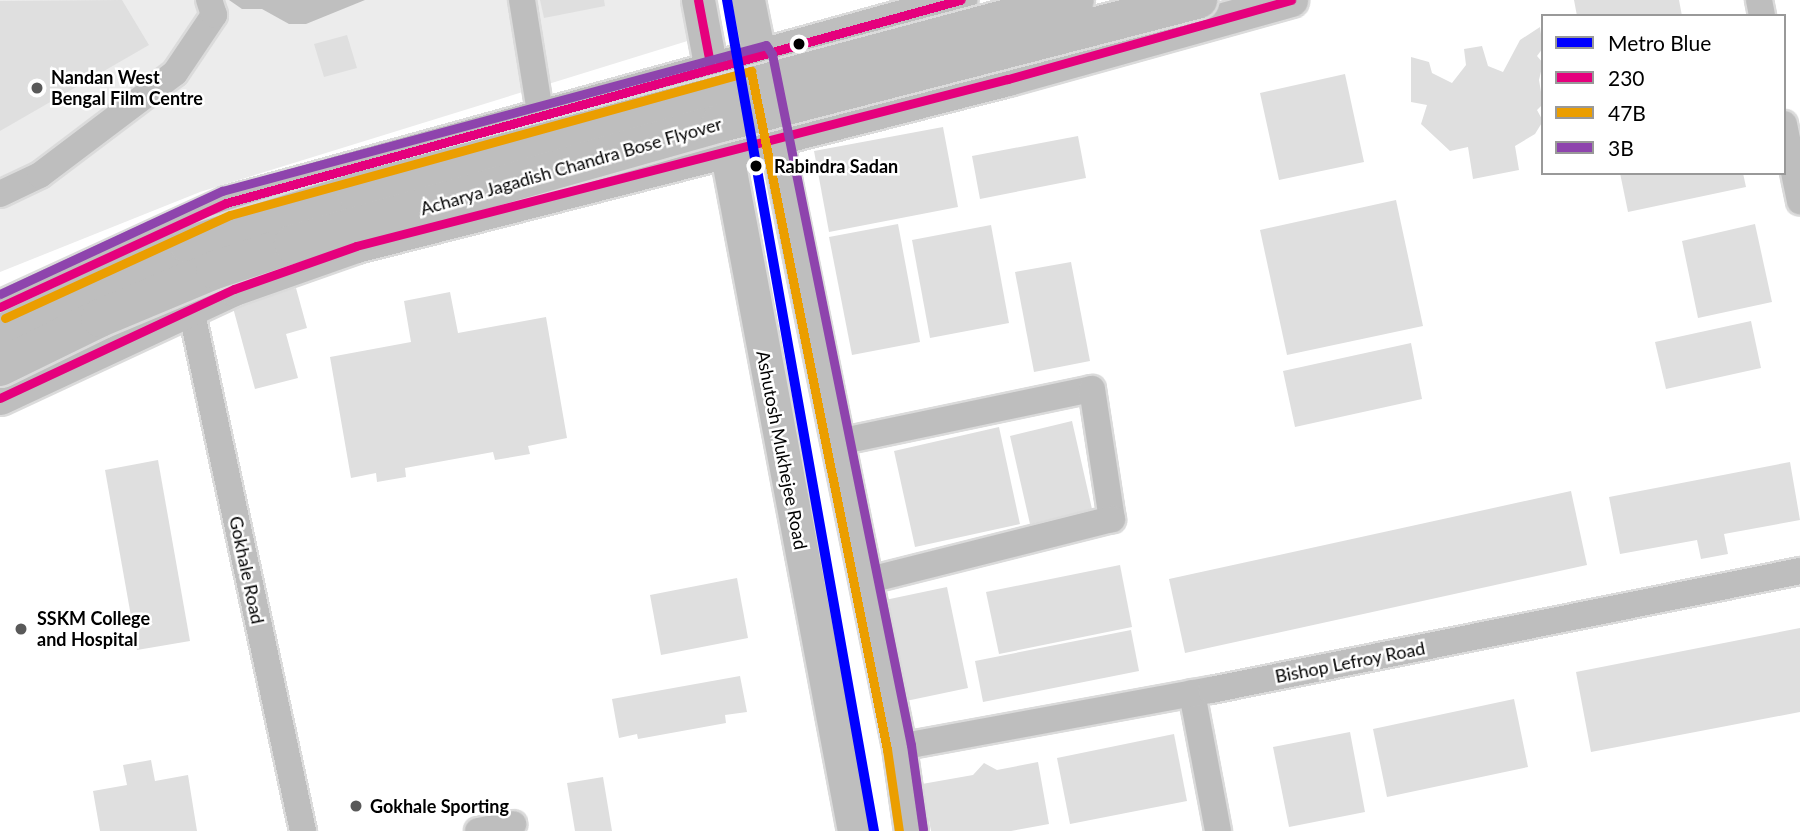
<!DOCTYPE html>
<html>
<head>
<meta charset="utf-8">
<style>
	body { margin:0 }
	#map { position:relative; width:1800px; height:831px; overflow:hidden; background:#fff; font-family:Lato,sans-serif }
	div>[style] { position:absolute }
	.green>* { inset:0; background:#ececec }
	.water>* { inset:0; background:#bfbfbf }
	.building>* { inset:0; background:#dfdfdf }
	.roads { filter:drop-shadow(2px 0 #dbdbdb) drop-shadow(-2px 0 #dbdbdb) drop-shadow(0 2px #dbdbdb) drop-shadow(0 -2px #dbdbdb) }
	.minor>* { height:26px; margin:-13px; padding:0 13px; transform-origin:13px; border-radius:13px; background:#bebebe }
	.major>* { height:33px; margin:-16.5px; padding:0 16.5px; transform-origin:16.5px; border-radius:16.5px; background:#bebebe }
	.bridges { filter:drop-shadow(2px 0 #dbdbdb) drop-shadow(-2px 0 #dbdbdb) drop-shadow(0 2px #dbdbdb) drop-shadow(0 -2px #dbdbdb) }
	.highway-bridge>* { height:38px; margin:-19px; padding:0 19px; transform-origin:19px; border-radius:19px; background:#bebebe }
	.bus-1>* { height:9px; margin:-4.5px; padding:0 4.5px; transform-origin:4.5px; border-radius:4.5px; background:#e5007d }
	.bus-2>* { height:9px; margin:-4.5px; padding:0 4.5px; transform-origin:4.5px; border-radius:4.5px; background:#eb9e00 }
	.bus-3>* { height:9px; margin:-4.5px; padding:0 4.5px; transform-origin:4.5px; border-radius:4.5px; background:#8e44ad }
	.metro-1>* { height:10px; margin:-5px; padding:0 5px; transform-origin:5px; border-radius:5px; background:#00f }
	.dots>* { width:19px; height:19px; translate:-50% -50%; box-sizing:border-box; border:4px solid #fff; border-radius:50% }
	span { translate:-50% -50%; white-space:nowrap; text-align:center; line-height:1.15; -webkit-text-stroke:5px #fff; paint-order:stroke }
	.poi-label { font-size:18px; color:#000; font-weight:700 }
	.left { translate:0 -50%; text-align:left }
	.street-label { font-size:18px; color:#000 }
	.stop-label { font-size:18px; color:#000; font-weight:700 }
	.legend { position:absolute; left:1541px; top:14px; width:245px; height:161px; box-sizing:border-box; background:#fff; border:2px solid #999; margin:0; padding:9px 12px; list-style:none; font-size:21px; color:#000 }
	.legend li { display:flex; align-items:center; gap:14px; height:35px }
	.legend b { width:35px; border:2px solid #999 }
</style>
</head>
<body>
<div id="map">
	<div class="green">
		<i style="clip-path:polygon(0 0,718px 0,723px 30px,200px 192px,0 272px)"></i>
	</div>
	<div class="water">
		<i style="clip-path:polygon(229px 0,365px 0,306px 24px,289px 24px,262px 9px,242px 9px)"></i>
	</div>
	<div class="building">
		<i style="clip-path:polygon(122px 0,149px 45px,0 131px,0 1px)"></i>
		<i style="clip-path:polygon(540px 0,604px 0,605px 6px,544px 18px)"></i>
		<i style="clip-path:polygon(1574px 0,1679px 0,1682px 16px,1577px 16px)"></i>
		<i style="clip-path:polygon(1540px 27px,1543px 48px,1537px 56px,1543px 63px,1539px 80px,1543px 104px,1537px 110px,1543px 121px,1535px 134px,1515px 146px,1519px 170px,1473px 179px,1468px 147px,1450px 151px,1421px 124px,1427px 105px,1411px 102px,1411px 57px,1429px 62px,1432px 73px,1452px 83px,1466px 65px,1464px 49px,1482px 46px,1488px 66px,1503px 72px,1520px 40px)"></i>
		<i style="clip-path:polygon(347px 35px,357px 68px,324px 77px,314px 44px)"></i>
		<i style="clip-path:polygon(1345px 74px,1364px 162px,1279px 180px,1260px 93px)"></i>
		<i style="clip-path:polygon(943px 127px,958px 207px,829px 232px,814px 151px)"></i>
		<i style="clip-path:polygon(1078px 136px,1086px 178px,980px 199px,972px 156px)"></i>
		<i style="clip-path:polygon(1620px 173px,1743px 173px,1746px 187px,1628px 212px)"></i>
		<i style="clip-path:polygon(1396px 200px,1423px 326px,1287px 355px,1260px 230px)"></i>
		<i style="clip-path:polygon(898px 224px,920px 342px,852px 355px,829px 237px)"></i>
		<i style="clip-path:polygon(1755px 224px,1772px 302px,1698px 318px,1682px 241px)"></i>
		<i style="clip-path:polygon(991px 225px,1009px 323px,930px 338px,912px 240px)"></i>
		<i style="clip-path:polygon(1071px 262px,1090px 361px,1034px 372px,1015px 272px)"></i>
		<i style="clip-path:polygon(296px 288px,307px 328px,286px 334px,298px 378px,255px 389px,232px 304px)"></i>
		<i style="clip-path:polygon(450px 292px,458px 333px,546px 317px,567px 438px,528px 446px,530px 454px,495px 460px,493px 452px,405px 468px,406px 477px,377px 482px,376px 473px,351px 478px,330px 357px,411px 342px,404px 301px)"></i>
		<i style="clip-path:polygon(1751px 321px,1761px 368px,1666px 389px,1655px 342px)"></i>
		<i style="clip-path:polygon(1411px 343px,1422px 399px,1295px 427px,1283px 371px)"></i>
		<i style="clip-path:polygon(1072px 421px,1092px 509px,1030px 524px,1010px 436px)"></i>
		<i style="clip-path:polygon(999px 427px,1020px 524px,915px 547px,894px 451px)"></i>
		<i style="clip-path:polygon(158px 460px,190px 641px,137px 650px,105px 470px)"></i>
		<i style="clip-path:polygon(1790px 462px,1800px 520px,1724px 534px,1728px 554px,1701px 559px,1697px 540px,1620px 554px,1609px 497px)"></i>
		<i style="clip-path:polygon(1571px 491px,1587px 565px,1185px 653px,1169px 579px)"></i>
		<i style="clip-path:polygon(1120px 565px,1132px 627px,999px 654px,986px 592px)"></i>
		<i style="clip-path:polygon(737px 578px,748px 638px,661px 655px,650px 595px)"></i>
		<i style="clip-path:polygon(947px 587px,968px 688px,906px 701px,885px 600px)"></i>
		<i style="clip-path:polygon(1800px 628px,1800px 712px,1591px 752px,1576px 672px)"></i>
		<i style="clip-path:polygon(1131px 630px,1139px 671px,983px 702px,975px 661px)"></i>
		<i style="clip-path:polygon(740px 676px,747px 712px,725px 715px,726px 723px,638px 739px,637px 734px,619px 738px,612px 699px)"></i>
		<i style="clip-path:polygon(1514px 699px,1528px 767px,1387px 797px,1373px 729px)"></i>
		<i style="clip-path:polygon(1350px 732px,1365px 812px,1289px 827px,1273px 747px)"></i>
		<i style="clip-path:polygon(1174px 734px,1187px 801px,1070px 824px,1057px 758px)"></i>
		<i style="clip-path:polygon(151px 760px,155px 781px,188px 775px,197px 831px,100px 831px,93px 791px,127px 785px,123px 765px)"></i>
		<i style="clip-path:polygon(1038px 762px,1049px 824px,1011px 831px,931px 831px,922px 784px,973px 775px,984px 763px,997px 770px)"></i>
		<i style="clip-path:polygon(603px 777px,612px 831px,575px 831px,567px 783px)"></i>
	</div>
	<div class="roads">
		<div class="minor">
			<i style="left:522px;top:0;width:114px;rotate:80.9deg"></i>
			<i style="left:1759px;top:0;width:16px;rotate:79deg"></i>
			<i style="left:1784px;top:124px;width:79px;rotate:78.3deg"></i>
			<i style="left:0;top:194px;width:44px;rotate:-25.4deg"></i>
			<i style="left:40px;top:175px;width:169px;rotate:-37.1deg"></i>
			<i style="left:175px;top:73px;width:70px;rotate:-56.1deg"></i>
			<i style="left:214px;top:15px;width:16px;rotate:-108deg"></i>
			<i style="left:191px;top:309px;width:534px;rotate:77.89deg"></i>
			<i style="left:838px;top:442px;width:259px;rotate:-11.8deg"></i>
			<i style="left:1092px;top:389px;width:132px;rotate:81.3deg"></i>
			<i style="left:1112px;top:519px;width:254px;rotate:165.9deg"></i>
			<i style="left:1192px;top:693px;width:140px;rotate:79.3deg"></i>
			<i style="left:899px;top:747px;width:317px;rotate:-10.4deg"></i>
			<i style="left:1211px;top:690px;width:601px;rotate:-11.42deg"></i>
			<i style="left:478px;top:831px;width:36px;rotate:-11deg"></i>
		</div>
		<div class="major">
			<i style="left:698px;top:0;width:846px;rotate:79.37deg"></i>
			<i style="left:748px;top:0;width:762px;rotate:78.57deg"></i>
			<i style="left:899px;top:747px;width:85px;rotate:81.9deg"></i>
			<i style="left:0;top:307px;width:249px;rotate:-24.7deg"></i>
			<i style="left:226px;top:203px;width:762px;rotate:-15.46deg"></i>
			<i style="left:0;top:398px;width:258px;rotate:-25deg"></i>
			<i style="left:234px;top:289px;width:129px;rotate:-19.4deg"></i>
			<i style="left:356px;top:246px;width:673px;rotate:-14.37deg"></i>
			<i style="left:1008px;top:79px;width:294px;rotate:-15.6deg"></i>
		</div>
	</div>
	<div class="bridges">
		<div class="highway-bridge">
			<i style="left:0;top:334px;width:209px;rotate:-25.2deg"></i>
			<i style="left:189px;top:245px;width:175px;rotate:-17.6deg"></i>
			<i style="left:356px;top:192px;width:744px;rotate:-14.95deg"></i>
			<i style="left:0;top:367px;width:111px;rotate:-26.1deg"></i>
			<i style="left:100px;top:318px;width:125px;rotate:-22.7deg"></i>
			<i style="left:215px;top:270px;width:82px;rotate:-18.4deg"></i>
			<i style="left:293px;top:244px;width:445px;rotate:-15.8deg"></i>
			<i style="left:721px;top:123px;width:493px;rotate:-14.5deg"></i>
		</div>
	</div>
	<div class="bus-1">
		<i style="left:698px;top:0;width:70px;rotate:79.3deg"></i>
		<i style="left:0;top:307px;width:249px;rotate:-24.7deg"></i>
		<i style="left:226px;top:203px;width:762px;rotate:-15.46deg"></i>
		<i style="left:0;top:398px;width:258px;rotate:-25deg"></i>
		<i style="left:234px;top:289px;width:129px;rotate:-19.4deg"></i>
		<i style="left:356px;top:246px;width:673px;rotate:-14.37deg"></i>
		<i style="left:1008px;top:79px;width:294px;rotate:-15.6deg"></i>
	</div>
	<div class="bus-2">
		<i style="left:5px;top:318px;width:247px;rotate:-24.6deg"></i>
		<i style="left:230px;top:215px;width:541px;rotate:-15.45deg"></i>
		<i style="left:751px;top:71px;width:692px;rotate:78.66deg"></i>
		<i style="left:887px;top:749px;width:83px;rotate:81.7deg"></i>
	</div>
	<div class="bus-3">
		<i style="left:0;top:294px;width:245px;rotate:-24.9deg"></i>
		<i style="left:222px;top:191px;width:563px;rotate:-15.02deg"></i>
		<i style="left:766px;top:45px;width:11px;rotate:56deg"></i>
		<i style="left:772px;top:54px;width:705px;rotate:78.63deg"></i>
		<i style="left:911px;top:745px;width:85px;rotate:81.9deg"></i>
	</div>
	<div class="metro-1">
		<i style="left:727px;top:0;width:844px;rotate:79.97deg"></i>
	</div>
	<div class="dots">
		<i style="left:799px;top:44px;background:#000"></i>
		<i style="left:37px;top:88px;background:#595959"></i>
		<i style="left:756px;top:166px;background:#000"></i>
		<i style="left:21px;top:629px;background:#595959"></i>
		<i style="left:356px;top:806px;background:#595959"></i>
	</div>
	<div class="poi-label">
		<span class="left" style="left:51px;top:88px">Nandan West<br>Bengal Film Centre</span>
		<span class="left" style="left:37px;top:629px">SSKM College<br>and Hospital</span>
		<span class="left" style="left:370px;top:806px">Gokhale Sporting</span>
	</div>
	<div class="street-label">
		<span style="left:571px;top:166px;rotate:-16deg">Acharya Jagadish Chandra Bose Flyover</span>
		<span style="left:782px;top:450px;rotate:79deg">Ashutosh Mukhejee Road</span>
		<span style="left:247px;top:570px;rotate:78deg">Gokhale Road</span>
		<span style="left:1350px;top:662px;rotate:-11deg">Bishop Lefroy Road</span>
	</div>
	<div class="stop-label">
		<span class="left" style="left:774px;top:166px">Rabindra Sadan</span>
	</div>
	<ul class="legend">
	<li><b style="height:9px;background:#00f"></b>Metro Blue</li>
	<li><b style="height:9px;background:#e5007d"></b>230</li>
	<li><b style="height:9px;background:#eb9e00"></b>47B</li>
	<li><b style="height:9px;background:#8e44ad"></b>3B</li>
	</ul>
</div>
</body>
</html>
